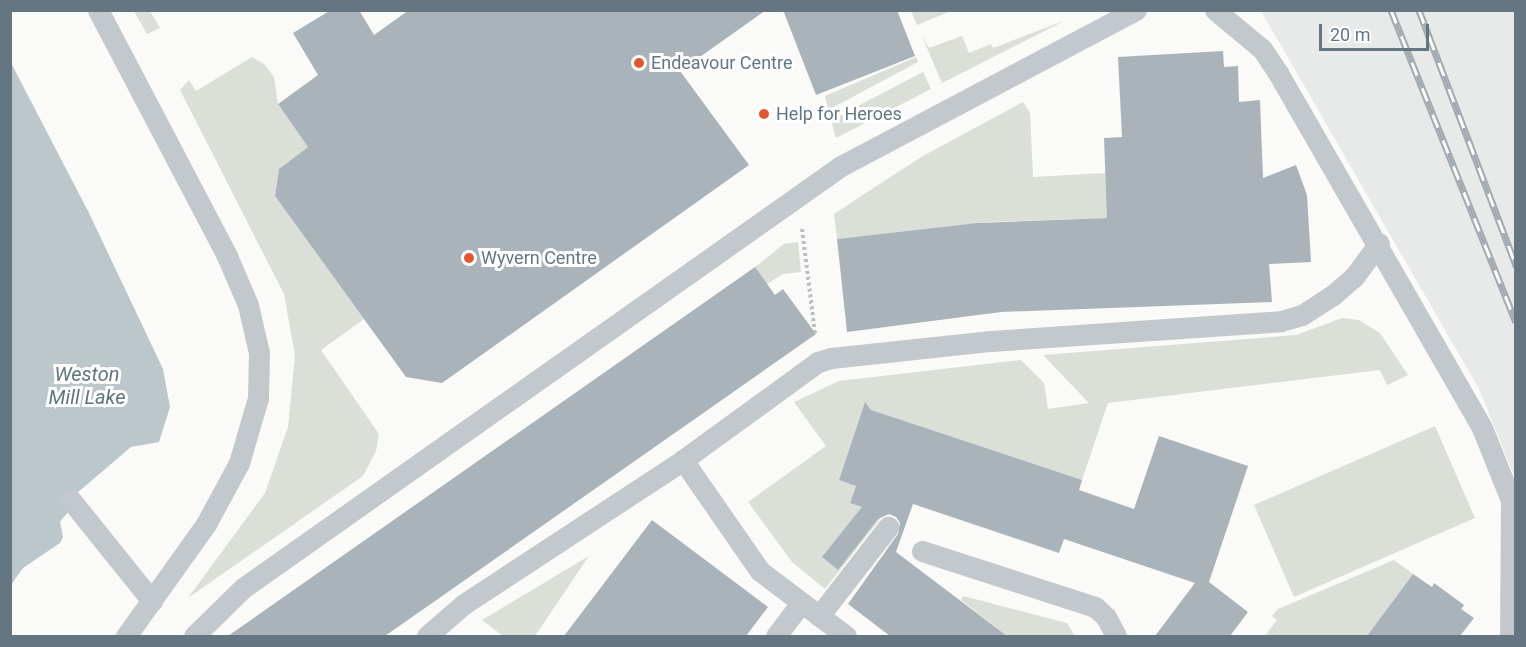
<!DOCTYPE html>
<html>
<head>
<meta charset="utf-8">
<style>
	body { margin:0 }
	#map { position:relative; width:1526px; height:647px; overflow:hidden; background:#fafaf8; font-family:Roboto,sans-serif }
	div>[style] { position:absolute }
	.built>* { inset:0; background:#e8e9e9 }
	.green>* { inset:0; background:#dadfd7 }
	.water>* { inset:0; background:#bbc7cb }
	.building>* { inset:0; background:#aab3b9 }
	.path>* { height:4px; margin-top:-2px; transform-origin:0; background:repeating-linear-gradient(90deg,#bbbfc2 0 3px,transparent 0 6px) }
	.lane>* { height:21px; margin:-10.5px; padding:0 10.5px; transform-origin:10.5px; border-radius:10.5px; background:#c3c8cc }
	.rail>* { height:7px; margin-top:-3.5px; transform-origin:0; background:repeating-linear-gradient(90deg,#fff 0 14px,#a2aab0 0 28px); box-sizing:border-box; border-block:2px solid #a2aab0 }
	.dots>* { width:16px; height:16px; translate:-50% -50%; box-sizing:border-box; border:3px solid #fff; border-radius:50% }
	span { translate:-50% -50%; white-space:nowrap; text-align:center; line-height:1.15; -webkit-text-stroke:6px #fff; paint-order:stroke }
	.poi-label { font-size:18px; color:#657683 }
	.left { translate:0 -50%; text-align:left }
	.water-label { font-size:20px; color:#60757c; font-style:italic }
	.frame { position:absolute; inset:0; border:12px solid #657683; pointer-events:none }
	.scale { position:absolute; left:1319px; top:24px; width:110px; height:27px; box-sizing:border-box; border:3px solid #657683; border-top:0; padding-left:8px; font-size:18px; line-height:21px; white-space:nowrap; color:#657683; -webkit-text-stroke:4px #fff; paint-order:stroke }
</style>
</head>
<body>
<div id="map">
	<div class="built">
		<i style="clip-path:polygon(1261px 11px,1515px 11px,1515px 478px,1479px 389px)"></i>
	</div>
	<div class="green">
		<i style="clip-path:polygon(134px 11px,150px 11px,160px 28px,147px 34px)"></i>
		<i style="clip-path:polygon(951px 11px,917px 25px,911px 11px,951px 10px)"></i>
		<i style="clip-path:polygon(1066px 20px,942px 83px,922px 36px,929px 48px,962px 36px,969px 53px,991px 44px,993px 48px)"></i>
		<i style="clip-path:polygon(252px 57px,264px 64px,274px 77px,278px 104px,308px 147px,279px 169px,275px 196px,364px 319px,321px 350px,379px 434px,376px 451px,363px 476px,188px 598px,265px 493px,288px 427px,295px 356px,284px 294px,180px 90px,189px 80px,196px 91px)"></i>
		<i style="clip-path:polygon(916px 57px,918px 62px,828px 110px,825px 96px)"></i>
		<i style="clip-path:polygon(923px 72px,931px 89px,836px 138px,831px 120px)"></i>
		<i style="clip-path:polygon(1023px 102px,1030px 113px,1033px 177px,1105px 173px,1106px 183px,1141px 217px,987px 222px,837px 239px,834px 214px,921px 157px)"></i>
		<i style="clip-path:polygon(798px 242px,801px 272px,783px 274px,767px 284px,755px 267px,784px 244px)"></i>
		<i style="clip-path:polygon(1342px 318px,1359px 320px,1380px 333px,1408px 375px,1387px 385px,1380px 370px,1108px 403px,1082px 480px,863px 408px,839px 480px,856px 486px,850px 503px,884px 514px,825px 589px,792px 562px,748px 502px,826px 446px,794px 402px,839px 381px,1021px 360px,1044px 383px,1048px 409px,1089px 403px,1043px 355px,1296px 335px)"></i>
		<i style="clip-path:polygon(1435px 426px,1475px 518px,1294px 597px,1254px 505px)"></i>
		<i style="clip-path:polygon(589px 556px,535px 636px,503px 636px,482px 620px)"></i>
		<i style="clip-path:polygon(1394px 560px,1413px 574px,1367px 636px,1265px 636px,1277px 620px,1272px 616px,1278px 609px)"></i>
		<i style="clip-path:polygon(963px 596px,1067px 623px,1075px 636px,1007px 636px,961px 600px)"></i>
	</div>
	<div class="water">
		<i style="clip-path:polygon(10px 61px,89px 213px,163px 369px,170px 407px,159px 442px,131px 447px,70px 499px,68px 512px,60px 522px,63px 537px,60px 543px,23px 568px,11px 585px)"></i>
	</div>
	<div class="building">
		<i style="clip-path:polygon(331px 10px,359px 10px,374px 35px,409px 10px,766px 10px,680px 71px,749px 165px,442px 383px,406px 377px,275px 196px,279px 169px,308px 147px,278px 104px,318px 75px,293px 33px)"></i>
		<i style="clip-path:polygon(783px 10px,897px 10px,915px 56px,816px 95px)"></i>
		<i style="clip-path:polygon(1223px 51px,1224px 67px,1238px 66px,1239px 102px,1260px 100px,1263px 178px,1296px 165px,1307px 195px,1311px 262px,1269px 264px,1272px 302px,1001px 312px,847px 332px,837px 239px,977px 223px,1107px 218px,1104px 138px,1122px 137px,1118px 57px)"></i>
		<i style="clip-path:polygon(755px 267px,775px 295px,783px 289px,816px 334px,385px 636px,228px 636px)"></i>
		<i style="clip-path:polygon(865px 402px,871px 410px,1082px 480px,1079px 490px,1134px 509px,1159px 436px,1248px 466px,1209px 582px,1248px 612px,1230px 636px,1155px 636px,1195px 583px,1064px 539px,1059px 553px,913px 504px,896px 552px,1007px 636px,890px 636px,848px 604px,898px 534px,900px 523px,896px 517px,889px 514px,878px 519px,838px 570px,822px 557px,862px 507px,850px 503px,856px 486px,839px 480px)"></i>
		<i style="clip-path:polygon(652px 520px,768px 607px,746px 636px,564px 636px)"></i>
		<i style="clip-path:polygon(1413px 574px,1432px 587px,1434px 583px,1464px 605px,1461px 609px,1474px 618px,1460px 636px,1367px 636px)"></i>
	</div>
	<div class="path">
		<i style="left:802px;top:229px;width:106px;rotate:82.9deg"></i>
	</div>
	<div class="lane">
		<i style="left:98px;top:10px;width:278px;rotate:62.3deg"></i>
		<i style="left:227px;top:256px;width:53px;rotate:66.8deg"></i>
		<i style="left:248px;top:305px;width:49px;rotate:77.1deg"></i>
		<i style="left:259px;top:353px;width:45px;rotate:91.3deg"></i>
		<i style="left:258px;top:398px;width:68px;rotate:106.3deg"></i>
		<i style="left:239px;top:463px;width:69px;rotate:118.4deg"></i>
		<i style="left:206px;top:524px;width:138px;rotate:125.5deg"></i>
		<i style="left:1215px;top:10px;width:61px;rotate:39.7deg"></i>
		<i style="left:1262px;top:49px;width:29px;rotate:56deg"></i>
		<i style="left:1278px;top:73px;width:409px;rotate:60.1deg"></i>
		<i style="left:1482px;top:428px;width:78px;rotate:68.1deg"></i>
		<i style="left:1511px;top:500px;width:136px;rotate:90.4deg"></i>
		<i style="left:683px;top:460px;width:135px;rotate:55.3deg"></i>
		<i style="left:760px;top:571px;width:108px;rotate:37.1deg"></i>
		<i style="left:70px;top:499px;width:131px;rotate:51.2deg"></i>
		<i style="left:922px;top:551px;width:182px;rotate:17.9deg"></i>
		<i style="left:1095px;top:607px;width:15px;rotate:42deg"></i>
		<i style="left:1106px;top:617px;width:21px;rotate:62deg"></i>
		<i style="left:819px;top:616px;width:113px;rotate:-52.2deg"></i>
		<i style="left:194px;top:636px;width:69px;rotate:-44.4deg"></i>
		<i style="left:243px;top:588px;width:732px;rotate:-35.21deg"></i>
		<i style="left:841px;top:166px;width:334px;rotate:-27.9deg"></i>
		<i style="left:427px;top:636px;width:49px;rotate:-40.9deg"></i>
		<i style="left:464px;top:604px;width:262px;rotate:-33.3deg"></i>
		<i style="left:683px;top:460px;width:167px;rotate:-36deg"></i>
		<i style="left:818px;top:362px;width:14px;rotate:-17deg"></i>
		<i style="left:831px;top:358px;width:161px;rotate:-6.1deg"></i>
		<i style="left:991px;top:341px;width:291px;rotate:-3.9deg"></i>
		<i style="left:1281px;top:321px;width:22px;rotate:-16deg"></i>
		<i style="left:1302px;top:315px;width:37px;rotate:-33deg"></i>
		<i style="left:1333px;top:295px;width:28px;rotate:-41deg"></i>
		<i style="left:1354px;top:277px;width:42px;rotate:-53.7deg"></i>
		<i style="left:776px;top:636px;width:41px;rotate:-52.9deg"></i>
	</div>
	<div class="rail">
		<i style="left:1391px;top:10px;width:336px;rotate:68.2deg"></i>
		<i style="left:1419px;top:10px;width:274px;rotate:69.2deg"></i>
	</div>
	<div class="dots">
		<i style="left:639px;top:63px;background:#e4572e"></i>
		<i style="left:764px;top:114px;background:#e4572e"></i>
		<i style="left:469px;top:258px;background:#e4572e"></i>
	</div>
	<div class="poi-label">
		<span class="left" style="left:651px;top:63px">Endeavour Centre</span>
		<span class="left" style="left:776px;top:114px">Help for Heroes</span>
		<span class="left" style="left:481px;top:258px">Wyvern Centre</span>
	</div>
	<div class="water-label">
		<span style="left:87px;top:386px">Weston<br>Mill Lake</span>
	</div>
	<div class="frame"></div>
	<div class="scale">20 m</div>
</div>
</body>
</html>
